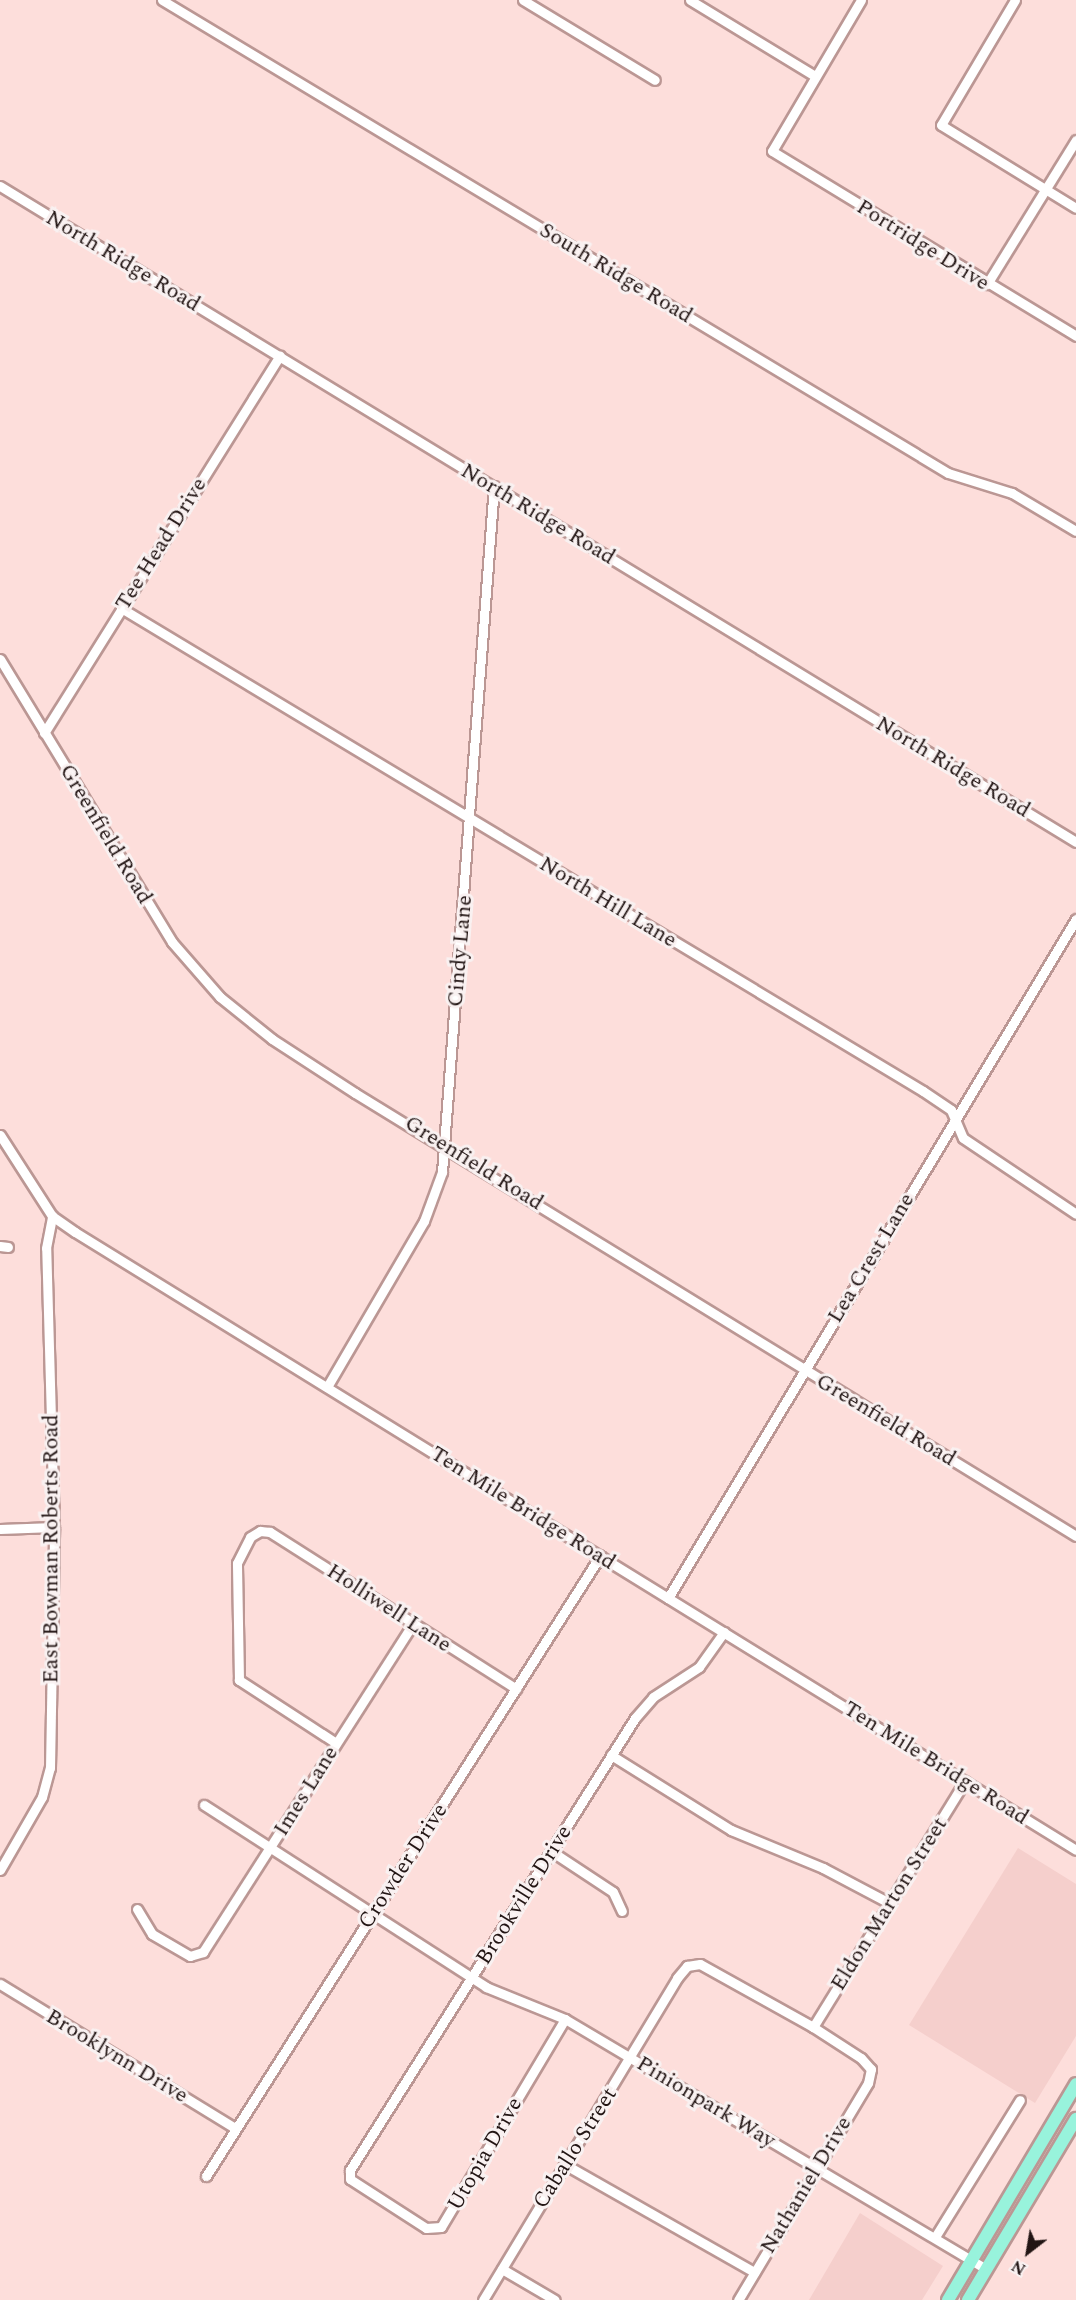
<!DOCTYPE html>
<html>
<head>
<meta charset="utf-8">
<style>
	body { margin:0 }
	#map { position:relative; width:1076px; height:2300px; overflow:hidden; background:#fddedb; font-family:Spectral,serif }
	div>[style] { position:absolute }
	.built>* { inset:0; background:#f5cfcc }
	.roads { filter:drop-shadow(2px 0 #bb9794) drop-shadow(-2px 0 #bb9794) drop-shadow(0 2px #bb9794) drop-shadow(0 -2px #bb9794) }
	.minor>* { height:9px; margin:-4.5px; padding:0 4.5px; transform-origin:4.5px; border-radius:4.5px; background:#fff }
	.major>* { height:12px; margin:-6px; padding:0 6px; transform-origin:6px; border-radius:6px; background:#98f3dc }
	span { translate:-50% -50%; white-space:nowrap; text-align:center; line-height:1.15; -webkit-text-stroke:6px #f9f1f1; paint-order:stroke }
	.street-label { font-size:22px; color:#221514 }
	.north { position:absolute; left:998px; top:2222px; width:60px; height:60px; -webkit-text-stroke:4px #f9f1f1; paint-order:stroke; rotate:211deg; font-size:16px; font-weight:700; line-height:24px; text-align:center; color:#221514 }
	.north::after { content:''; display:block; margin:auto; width:21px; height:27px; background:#221514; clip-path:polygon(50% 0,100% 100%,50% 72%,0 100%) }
</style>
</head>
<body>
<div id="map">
	<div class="built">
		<i style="clip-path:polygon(1018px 1848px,1076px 1884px,1076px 2036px,1035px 2103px,909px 2025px)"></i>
		<i style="clip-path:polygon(860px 2213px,943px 2266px,922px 2300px,809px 2300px)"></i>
	</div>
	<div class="roads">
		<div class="minor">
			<i style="left:162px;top:0;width:917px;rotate:31.04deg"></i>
			<i style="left:948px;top:473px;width:67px;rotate:17.4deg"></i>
			<i style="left:1012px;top:493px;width:74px;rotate:30.7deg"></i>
			<i style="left:523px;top:0;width:154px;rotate:31.2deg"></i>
			<i style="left:690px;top:0;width:146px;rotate:31.3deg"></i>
			<i style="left:861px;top:0;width:175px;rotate:120.5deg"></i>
			<i style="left:772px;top:151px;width:356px;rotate:31.3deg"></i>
			<i style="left:1015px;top:0;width:145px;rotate:120.6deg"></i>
			<i style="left:941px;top:125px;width:158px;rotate:31.6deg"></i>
			<i style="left:0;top:186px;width:1260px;rotate:31.37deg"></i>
			<i style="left:987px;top:284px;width:169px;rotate:-58.3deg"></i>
			<i style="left:121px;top:608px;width:936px;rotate:31.06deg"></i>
			<i style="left:923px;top:1091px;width:34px;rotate:34deg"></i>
			<i style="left:951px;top:1110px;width:30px;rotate:67deg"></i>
			<i style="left:963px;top:1138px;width:136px;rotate:33.9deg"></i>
			<i style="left:0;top:659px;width:331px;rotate:58.7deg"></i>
			<i style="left:172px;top:942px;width:73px;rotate:48.9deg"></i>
			<i style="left:220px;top:997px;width:67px;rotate:38.9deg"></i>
			<i style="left:272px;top:1039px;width:99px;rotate:33deg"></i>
			<i style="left:355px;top:1093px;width:846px;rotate:31.57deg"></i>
			<i style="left:44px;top:733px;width:445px;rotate:-58deg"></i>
			<i style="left:0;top:1135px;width:96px;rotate:57.3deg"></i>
			<i style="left:52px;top:1216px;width:28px;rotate:35deg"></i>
			<i style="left:75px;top:1232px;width:1176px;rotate:31.69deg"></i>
			<i style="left:0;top:1246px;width:8px;rotate:7deg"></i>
			<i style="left:327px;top:1387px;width:192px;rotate:-59.7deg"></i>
			<i style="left:424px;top:1221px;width:52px;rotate:-69.8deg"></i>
			<i style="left:442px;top:1172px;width:688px;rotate:-85.67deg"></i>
			<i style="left:0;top:1529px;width:54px;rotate:-2.1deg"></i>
			<i style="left:668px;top:1598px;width:792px;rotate:-59deg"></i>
			<i style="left:336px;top:1743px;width:116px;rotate:-147deg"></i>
			<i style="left:239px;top:1680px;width:117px;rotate:-91deg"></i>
			<i style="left:237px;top:1563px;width:29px;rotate:-63deg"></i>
			<i style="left:250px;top:1537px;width:12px;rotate:-31deg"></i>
			<i style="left:260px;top:1531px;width:10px;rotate:6deg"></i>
			<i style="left:270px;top:1532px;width:292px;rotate:32.5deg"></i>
			<i style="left:611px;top:1755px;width:142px;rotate:32deg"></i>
			<i style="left:731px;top:1830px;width:100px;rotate:22.4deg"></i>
			<i style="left:823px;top:1868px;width:75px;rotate:27.9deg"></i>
			<i style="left:204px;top:1805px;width:336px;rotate:32.8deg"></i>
			<i style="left:486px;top:1987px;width:85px;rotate:22.1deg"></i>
			<i style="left:565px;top:2019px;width:490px;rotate:30.7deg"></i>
			<i style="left:551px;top:1851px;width:74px;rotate:33.5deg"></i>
			<i style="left:613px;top:1892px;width:21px;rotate:65deg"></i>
			<i style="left:0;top:1870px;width:84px;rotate:-60.1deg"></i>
			<i style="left:42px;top:1797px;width:30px;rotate:-75deg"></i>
			<i style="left:50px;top:1768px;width:241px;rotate:-89deg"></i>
			<i style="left:54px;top:1527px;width:279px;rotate:-91.6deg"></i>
			<i style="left:46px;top:1248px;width:33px;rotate:-79deg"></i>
			<i style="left:137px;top:1909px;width:29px;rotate:59deg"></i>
			<i style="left:152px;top:1934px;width:44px;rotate:30.1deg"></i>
			<i style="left:190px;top:1956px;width:14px;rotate:-17deg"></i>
			<i style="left:203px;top:1952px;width:390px;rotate:-57.4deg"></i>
			<i style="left:0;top:1984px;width:276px;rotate:31.5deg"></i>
			<i style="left:565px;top:2019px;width:242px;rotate:120.8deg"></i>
			<i style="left:441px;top:2227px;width:15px;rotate:176deg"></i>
			<i style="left:426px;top:2228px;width:90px;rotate:-147.2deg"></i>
			<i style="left:350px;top:2179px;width:9px;rotate:-90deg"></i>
			<i style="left:350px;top:2170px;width:534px;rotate:-57.77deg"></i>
			<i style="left:635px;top:1718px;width:28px;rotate:-49deg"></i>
			<i style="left:653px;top:1697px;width:55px;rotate:-33.1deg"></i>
			<i style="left:699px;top:1667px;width:43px;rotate:-54.5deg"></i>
			<i style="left:813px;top:2027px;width:289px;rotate:-58.3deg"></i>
			<i style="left:564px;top:2164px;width:219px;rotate:29.6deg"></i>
			<i style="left:206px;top:2176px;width:735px;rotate:-57.56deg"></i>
			<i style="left:935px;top:2237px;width:161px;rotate:-58.2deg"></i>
			<i style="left:502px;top:2269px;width:61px;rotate:30.3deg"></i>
			<i style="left:483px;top:2300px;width:376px;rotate:-58.9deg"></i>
			<i style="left:677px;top:1978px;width:16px;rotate:-50deg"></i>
			<i style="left:687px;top:1966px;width:13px;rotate:-9deg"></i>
			<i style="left:700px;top:1964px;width:129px;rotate:29.1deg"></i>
			<i style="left:813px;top:2027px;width:57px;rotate:32.9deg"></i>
			<i style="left:861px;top:2058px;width:15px;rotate:48deg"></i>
			<i style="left:871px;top:2069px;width:14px;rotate:102deg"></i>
			<i style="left:868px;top:2083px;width:253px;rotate:120.9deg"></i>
		</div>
		<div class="major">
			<i style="left:948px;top:2300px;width:251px;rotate:-59.3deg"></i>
			<i style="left:968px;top:2300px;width:211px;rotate:-59.2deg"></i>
		</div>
	</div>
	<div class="street-label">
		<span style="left:923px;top:245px;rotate:32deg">Portridge Drive</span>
		<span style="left:123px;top:261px;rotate:31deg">North Ridge Road</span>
		<span style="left:616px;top:273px;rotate:31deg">South Ridge Road</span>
		<span style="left:538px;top:514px;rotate:31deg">North Ridge Road</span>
		<span style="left:161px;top:544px;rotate:-58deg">Tee Head Drive</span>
		<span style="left:953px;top:767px;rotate:31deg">North Ridge Road</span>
		<span style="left:106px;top:834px;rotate:59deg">Greenfield Road</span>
		<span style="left:608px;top:902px;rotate:31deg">North Hill Lane</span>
		<span style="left:460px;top:951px;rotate:-85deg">Cindy Lane</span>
		<span style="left:474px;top:1163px;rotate:32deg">Greenfield Road</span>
		<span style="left:871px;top:1258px;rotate:-59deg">Lea Crest Lane</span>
		<span style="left:886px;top:1420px;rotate:31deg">Greenfield Road</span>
		<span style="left:523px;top:1508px;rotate:32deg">Ten Mile Bridge Road</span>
		<span style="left:51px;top:1549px;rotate:-90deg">East Bowman Roberts Road</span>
		<span style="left:389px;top:1608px;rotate:33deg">Holliwell Lane</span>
		<span style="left:936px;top:1763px;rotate:32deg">Ten Mile Bridge Road</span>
		<span style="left:306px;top:1791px;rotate:-58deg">Imes Lane</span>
		<span style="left:403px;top:1866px;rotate:-57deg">Crowder Drive</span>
		<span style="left:524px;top:1895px;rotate:-58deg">Brookville Drive</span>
		<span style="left:889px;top:1904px;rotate:-58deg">Eldon Marton Street</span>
		<span style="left:117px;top:2056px;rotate:31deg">Brooklynn Drive</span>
		<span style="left:706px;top:2102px;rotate:31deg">Pinionpark Way</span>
		<span style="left:575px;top:2148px;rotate:-58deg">Caballo Street</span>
		<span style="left:485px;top:2154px;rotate:-60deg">Utopia Drive</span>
		<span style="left:806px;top:2185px;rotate:-59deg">Nathaniel Drive</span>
	</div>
	<div class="north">N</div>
</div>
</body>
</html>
